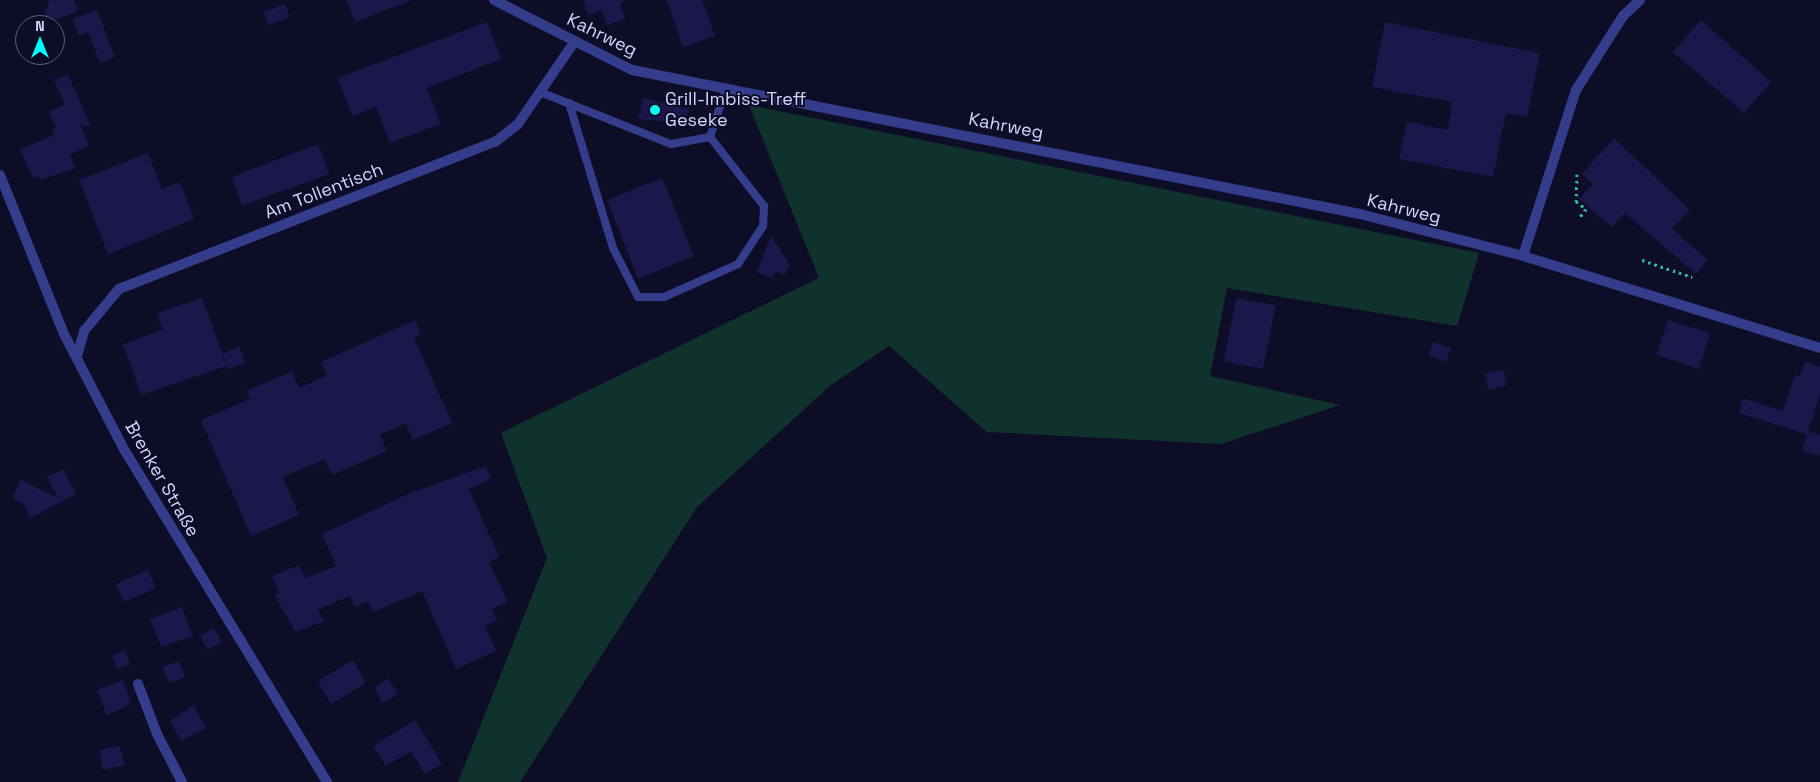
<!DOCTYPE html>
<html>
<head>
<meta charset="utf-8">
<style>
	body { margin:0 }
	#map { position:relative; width:1820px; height:782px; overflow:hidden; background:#0e0d28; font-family:"Space Grotesk",sans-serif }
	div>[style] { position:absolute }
	.green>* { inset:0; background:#10322c }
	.building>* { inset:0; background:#1b174b }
	.path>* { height:3px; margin-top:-1.5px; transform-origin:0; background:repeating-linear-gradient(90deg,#24c3a3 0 2.5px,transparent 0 6.5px) }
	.lane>* { height:8px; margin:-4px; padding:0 4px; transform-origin:4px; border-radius:4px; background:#343d8b }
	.street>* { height:10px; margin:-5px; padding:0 5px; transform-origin:5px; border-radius:5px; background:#343d8b }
	.dots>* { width:14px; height:14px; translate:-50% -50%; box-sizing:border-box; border:2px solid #0e0d28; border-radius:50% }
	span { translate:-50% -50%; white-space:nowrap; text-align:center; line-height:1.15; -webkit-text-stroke:4px #0e0d28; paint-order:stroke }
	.street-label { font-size:18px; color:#d4d5ff }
	.poi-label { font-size:18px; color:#d4d5ff }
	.left { translate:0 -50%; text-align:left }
	.north { position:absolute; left:15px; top:15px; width:50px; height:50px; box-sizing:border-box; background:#0e0d28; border:1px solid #5d5d7e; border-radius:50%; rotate:0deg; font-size:14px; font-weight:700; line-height:20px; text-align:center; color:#d4d5ff }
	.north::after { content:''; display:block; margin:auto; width:18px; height:22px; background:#00fff5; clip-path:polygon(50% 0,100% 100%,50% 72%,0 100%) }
</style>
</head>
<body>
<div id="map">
	<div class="green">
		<i style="clip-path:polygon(749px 105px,1479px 253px,1457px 326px,1227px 288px,1210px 376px,1340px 405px,1221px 444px,987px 432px,889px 346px,831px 385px,697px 507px,520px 782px,458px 782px,547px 558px,501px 433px,819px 278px)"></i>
	</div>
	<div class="building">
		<i style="clip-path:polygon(49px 0,74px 0,78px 11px,41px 25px)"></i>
		<i style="clip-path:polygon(347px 0,409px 0,410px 1px,355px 22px)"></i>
		<i style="clip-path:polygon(583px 0,626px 0,620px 4px,625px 19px,607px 25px,602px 10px,588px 15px)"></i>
		<i style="clip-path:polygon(667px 0,702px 0,715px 36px,683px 47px)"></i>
		<i style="clip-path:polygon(285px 4px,290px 17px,269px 25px,264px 12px)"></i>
		<i style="clip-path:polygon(97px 10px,115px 57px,100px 63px,88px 32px,79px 36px,73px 19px)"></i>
		<i style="clip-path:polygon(1701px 20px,1771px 82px,1744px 113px,1673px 52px)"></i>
		<i style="clip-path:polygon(487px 22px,501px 59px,427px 88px,440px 124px,390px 143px,376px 107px,352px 116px,338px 78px)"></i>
		<i style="clip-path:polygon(1385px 22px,1540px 53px,1527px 117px,1506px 113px,1493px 177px,1399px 159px,1407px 122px,1448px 130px,1452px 102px,1372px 87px)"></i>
		<i style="clip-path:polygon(68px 75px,91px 126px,81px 126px,89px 146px,70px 154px,75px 168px,41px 180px,38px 176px,33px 178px,20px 149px,54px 135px,52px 130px,56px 128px,49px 111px,65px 105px,54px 80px)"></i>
		<i style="clip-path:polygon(643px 98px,689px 109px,685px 124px,638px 119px)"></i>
		<i style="clip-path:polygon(1614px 138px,1690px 210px,1672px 229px,1708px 260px,1696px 274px,1625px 213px,1612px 227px,1579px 199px,1593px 184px,1582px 174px)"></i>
		<i style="clip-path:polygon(318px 144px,329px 174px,242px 206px,232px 177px)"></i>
		<i style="clip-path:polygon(148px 153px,162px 189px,180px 182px,194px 219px,108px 254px,79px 180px)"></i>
		<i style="clip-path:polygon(662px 178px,694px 256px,638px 279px,607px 200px)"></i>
		<i style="clip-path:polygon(771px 235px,789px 264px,785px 275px,776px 271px,772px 278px,757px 272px)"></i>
		<i style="clip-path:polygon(202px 298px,227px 366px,141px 395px,123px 344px,163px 330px,157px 313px)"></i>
		<i style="clip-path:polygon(1236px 298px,1276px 305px,1263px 369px,1224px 361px)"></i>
		<i style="clip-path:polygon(415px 320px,421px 335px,414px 338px,452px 423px,413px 440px,406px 423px,380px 435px,387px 451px,332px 475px,325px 459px,283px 477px,299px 515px,251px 536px,201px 420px,250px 399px,247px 391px,292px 371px,299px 388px,327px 376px,321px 362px)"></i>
		<i style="clip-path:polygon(1668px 320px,1710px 333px,1699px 369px,1657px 355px)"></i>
		<i style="clip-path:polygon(1433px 342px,1451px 348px,1446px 362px,1429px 356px)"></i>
		<i style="clip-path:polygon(240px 347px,245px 363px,228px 369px,223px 353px)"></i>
		<i style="clip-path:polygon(1805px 362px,1820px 367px,1820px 394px,1807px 434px,1739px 413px,1743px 398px,1783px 411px,1795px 375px,1800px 376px)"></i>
		<i style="clip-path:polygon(1503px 370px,1507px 385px,1489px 390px,1485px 374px)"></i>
		<i style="clip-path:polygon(1808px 431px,1820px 435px,1820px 456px,1802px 451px)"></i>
		<i style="clip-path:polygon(486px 466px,491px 479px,469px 489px,499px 557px,489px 562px,508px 602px,492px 609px,497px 620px,485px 626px,496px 651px,456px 669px,422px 591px,373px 612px,368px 601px,355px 607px,350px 596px,318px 609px,324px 621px,296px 632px,275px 596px,279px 593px,272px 576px,299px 565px,305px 578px,336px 566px,322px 534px,408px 494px)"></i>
		<i style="clip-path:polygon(63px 469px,76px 494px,30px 518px,24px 504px,12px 498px,21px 480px,58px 498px,47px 477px)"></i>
		<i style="clip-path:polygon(148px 570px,156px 588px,124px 602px,116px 584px)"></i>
		<i style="clip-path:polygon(182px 607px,193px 636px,161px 647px,150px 619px)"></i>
		<i style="clip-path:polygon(214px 628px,222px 642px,208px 649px,200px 636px)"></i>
		<i style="clip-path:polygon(125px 650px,130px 664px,117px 669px,112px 656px)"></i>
		<i style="clip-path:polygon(353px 660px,366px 683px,331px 704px,318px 681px)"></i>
		<i style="clip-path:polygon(179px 661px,185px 677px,169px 683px,162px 667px)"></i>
		<i style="clip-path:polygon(388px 678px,398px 694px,383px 703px,374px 688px)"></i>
		<i style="clip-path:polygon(123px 680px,131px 703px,107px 716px,97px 690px)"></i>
		<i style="clip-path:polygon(194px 705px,206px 728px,181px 741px,170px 721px)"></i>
		<i style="clip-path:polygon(415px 720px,442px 764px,425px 774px,411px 751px,386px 766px,373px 746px)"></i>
		<i style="clip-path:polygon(120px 746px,124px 765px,103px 770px,99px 750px)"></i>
	</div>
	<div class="path">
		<i style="left:1577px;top:174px;width:27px;rotate:92deg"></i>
		<i style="left:1576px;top:201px;width:13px;rotate:39deg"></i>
		<i style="left:1586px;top:209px;width:10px;rotate:127deg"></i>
		<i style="left:1642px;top:260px;width:53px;rotate:18.8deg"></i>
	</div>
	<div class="lane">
		<i style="left:540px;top:92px;width:141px;rotate:21.7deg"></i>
		<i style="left:671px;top:144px;width:40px;rotate:-10deg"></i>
		<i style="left:710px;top:137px;width:52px;rotate:-71.9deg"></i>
		<i style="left:569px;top:103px;width:152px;rotate:73.1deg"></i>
		<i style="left:613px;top:248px;width:55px;rotate:63deg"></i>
		<i style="left:638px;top:297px;width:26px"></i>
		<i style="left:664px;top:297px;width:81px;rotate:-24deg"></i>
		<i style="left:738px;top:264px;width:45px;rotate:-56.7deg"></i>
		<i style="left:763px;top:226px;width:20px;rotate:-87deg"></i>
		<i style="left:764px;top:206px;width:88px;rotate:-128deg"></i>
	</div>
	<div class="street">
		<i style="left:494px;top:0;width:155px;rotate:26.9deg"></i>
		<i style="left:632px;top:70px;width:742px;rotate:11.19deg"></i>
		<i style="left:1360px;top:214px;width:168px;rotate:14.4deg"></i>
		<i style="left:1523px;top:256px;width:311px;rotate:17.2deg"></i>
		<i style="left:0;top:175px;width:171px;rotate:68.1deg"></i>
		<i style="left:64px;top:334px;width:132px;rotate:62.5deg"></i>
		<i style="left:125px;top:451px;width:388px;rotate:58.6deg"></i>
		<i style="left:1523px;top:256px;width:174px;rotate:-72.3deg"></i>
		<i style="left:1576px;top:90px;width:88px;rotate:-57.6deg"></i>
		<i style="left:1623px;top:16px;width:23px;rotate:-43deg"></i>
		<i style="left:77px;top:356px;width:26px;rotate:-74deg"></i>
		<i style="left:84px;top:331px;width:55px;rotate:-50.2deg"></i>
		<i style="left:119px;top:289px;width:404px;rotate:-21.4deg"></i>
		<i style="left:495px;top:142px;width:29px;rotate:-38deg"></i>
		<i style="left:518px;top:124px;width:101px;rotate:-55.5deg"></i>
		<i style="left:138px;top:684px;width:53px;rotate:69.2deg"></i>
		<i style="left:157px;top:734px;width:54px;rotate:62.5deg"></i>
	</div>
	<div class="dots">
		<i style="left:655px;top:110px;background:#00fff5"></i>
	</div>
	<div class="street-label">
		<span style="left:602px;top:35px;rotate:26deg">Kahrweg</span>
		<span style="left:1006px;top:126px;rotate:11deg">Kahrweg</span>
		<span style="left:324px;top:191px;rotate:-21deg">Am Tollentisch</span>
		<span style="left:1404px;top:209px;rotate:14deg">Kahrweg</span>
		<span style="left:162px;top:479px;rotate:60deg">Brenker Straße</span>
	</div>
	<div class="poi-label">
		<span class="left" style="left:665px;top:110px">Grill-Imbiss-Treff<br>Geseke</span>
	</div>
	<div class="north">N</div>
</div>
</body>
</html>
